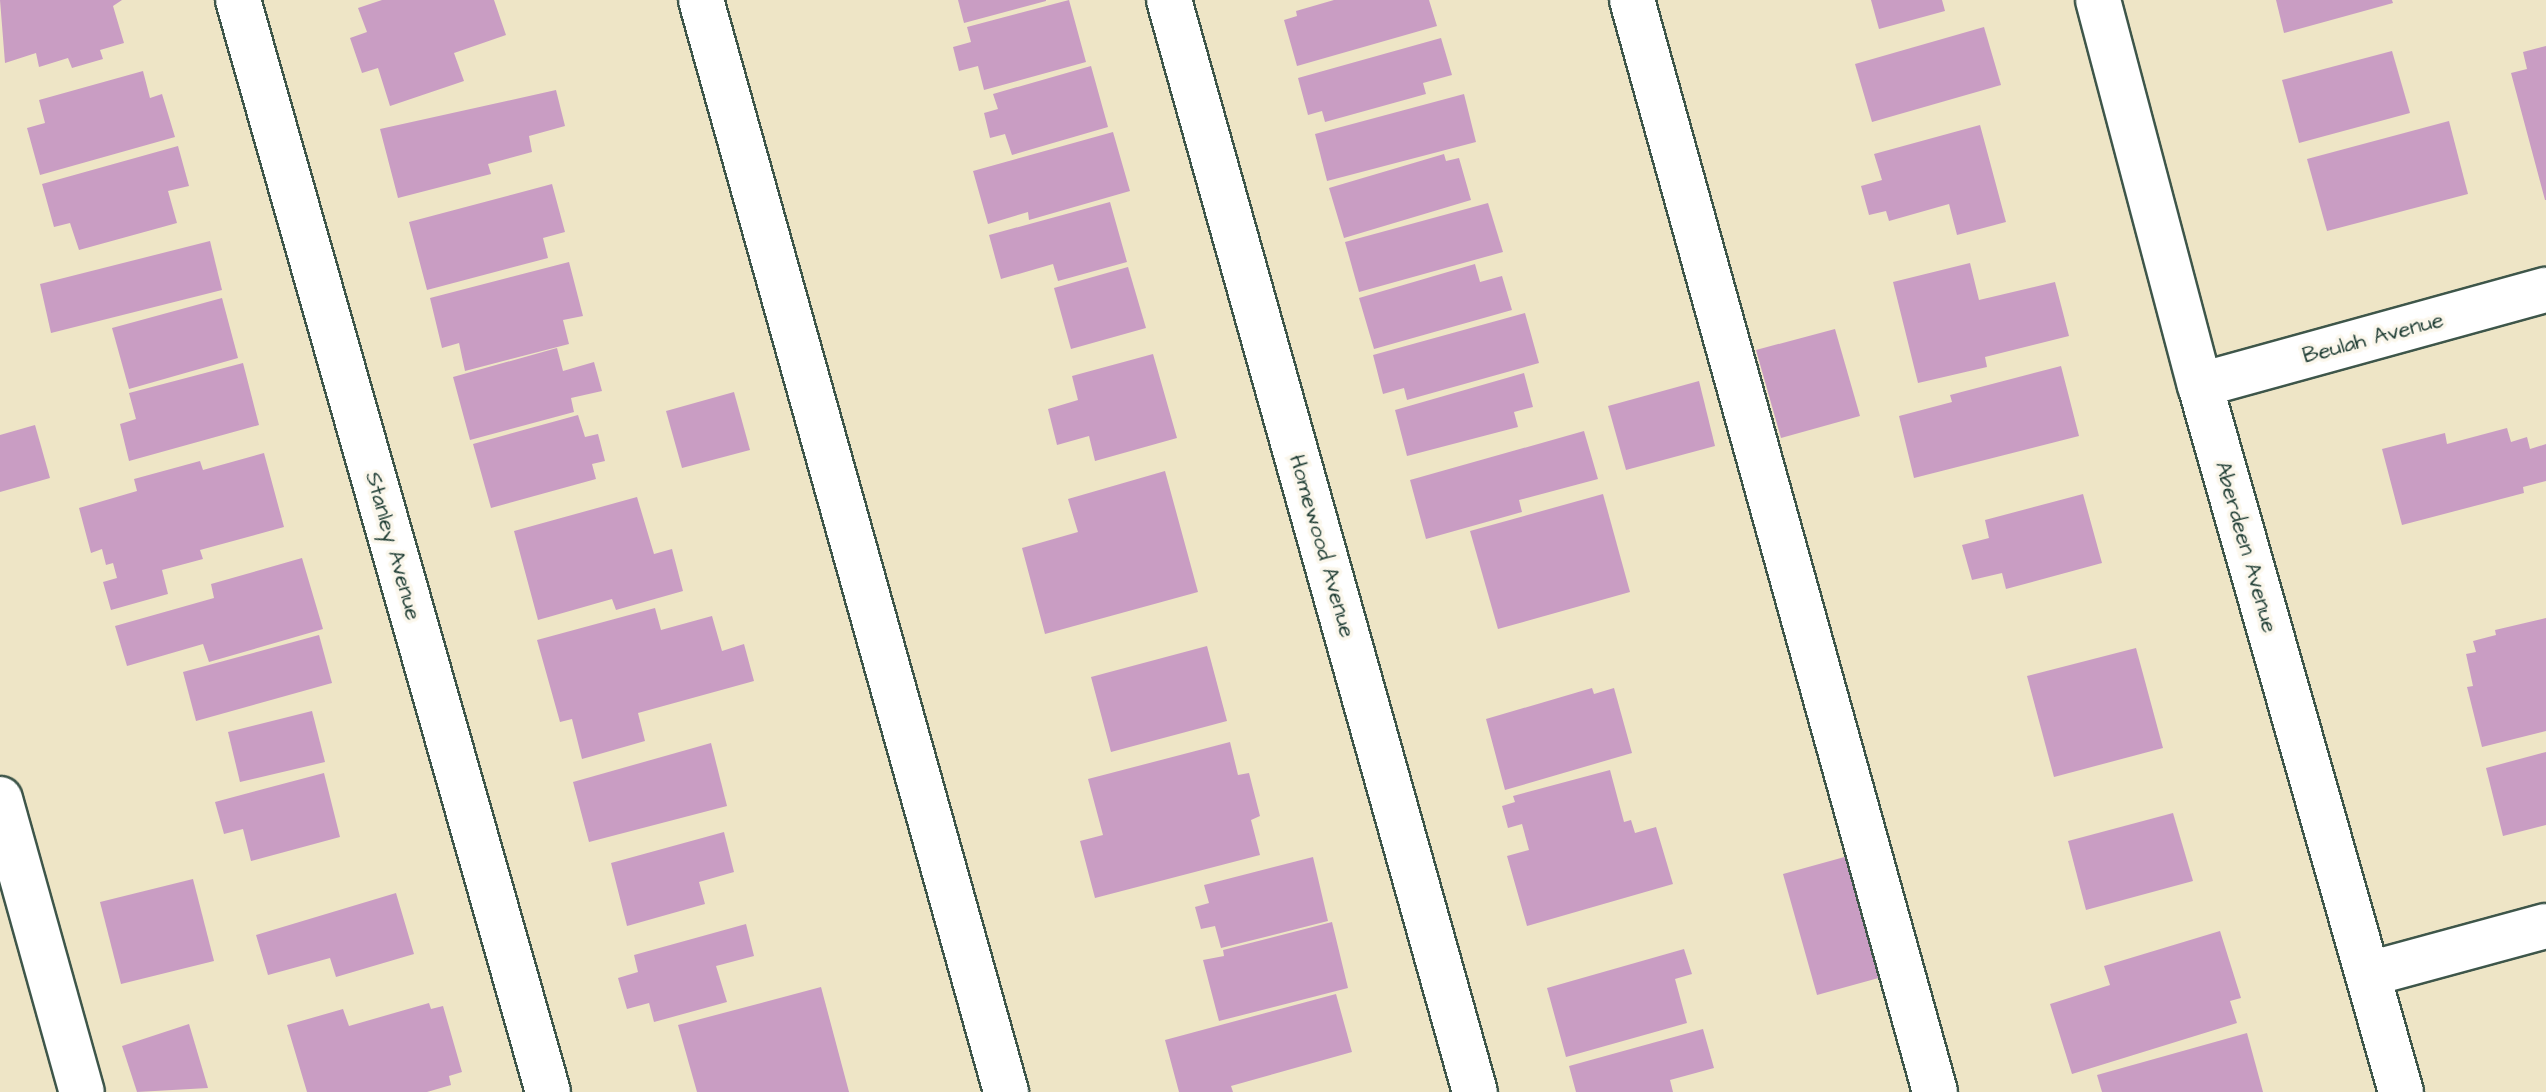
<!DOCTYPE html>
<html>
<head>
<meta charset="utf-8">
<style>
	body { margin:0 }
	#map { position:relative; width:2546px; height:1092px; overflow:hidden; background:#eee5c6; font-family:"Architects Daughter",sans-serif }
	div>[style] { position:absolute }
	.building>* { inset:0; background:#c99dc3 }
	.roads { filter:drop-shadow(2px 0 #3e564a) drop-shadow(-2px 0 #3e564a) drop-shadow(0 2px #3e564a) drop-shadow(0 -2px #3e564a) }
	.minor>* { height:44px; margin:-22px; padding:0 22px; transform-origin:22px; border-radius:22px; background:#fff }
	.major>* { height:44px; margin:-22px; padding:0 22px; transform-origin:22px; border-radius:22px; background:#fff }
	span { translate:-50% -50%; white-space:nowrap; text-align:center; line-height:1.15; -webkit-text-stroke:7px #fbf7ec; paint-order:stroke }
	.street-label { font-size:22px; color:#1f3d34 }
</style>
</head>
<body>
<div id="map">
	<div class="building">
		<i style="clip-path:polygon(0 0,122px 0,113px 6px,124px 43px,100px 50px,103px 59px,72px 68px,68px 58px,39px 67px,36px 53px,5px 63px)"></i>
		<i style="clip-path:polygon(382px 0,494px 0,506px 35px,454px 53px,464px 81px,390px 106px,378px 68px,362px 73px,350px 38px,367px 32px,358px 8px)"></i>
		<i style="clip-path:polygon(958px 0,1046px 0,1046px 1px,964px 23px)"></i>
		<i style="clip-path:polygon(1069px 0,1086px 62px,984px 90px,978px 66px,959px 71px,953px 47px,971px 42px,967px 27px)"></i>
		<i style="clip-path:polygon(1334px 0,1429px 0,1437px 26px,1297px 66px,1284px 20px,1297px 16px,1296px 11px)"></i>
		<i style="clip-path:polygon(1871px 0,1942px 0,1945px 11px,1879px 29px)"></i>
		<i style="clip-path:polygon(2276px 0,2392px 0,2393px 3px,2284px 33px)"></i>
		<i style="clip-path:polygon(1984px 27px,2001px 85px,1872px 122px,1855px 64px)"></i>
		<i style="clip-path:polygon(1441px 38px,1452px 75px,1423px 83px,1426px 94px,1325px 122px,1322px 111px,1308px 115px,1298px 78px)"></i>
		<i style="clip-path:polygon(2546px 46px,2546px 200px,2545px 200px,2511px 73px,2527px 69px,2523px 52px)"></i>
		<i style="clip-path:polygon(2392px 51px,2410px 113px,2299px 143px,2282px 80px)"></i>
		<i style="clip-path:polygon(1091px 66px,1108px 127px,1012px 155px,1005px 134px,990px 138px,984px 113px,998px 109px,993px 94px)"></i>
		<i style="clip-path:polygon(143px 71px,150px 98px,162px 94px,175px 137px,40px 175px,27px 128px,45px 123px,39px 100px)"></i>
		<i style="clip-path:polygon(556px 90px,565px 126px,529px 136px,532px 152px,488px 164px,491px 174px,398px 198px,380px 129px)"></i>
		<i style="clip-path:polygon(1464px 94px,1476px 142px,1327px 181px,1315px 134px)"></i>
		<i style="clip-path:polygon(2449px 121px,2468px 194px,2327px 231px,2307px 159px)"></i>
		<i style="clip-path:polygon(1980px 125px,2006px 222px,1957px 235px,1949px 204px,1889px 221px,1886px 211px,1869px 215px,1861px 186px,1882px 180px,1874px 154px)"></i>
		<i style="clip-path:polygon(1113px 132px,1130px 191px,1029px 220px,1028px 212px,988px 224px,973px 171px)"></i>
		<i style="clip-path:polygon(178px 146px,189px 186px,168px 191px,177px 223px,79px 250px,70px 223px,54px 227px,42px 184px)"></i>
		<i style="clip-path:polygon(1444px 154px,1446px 161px,1459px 158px,1471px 200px,1344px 238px,1329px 188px)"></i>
		<i style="clip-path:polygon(552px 184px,565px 232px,543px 238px,548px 258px,427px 290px,409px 222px)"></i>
		<i style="clip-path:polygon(1110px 202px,1127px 262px,1058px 281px,1053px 264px,1001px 279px,989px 235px)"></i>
		<i style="clip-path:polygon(1488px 203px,1503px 252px,1359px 292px,1345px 242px)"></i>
		<i style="clip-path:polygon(210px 241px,222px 290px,51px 333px,40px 284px)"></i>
		<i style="clip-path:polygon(569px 262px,583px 316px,563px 320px,569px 344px,465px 371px,459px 343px,442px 348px,430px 298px)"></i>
		<i style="clip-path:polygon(1970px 263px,1979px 300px,2055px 282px,2069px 336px,1985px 357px,1987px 367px,1918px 383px,1893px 282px)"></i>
		<i style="clip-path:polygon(1475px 264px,1480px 282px,1502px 276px,1512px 310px,1374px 349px,1359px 298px)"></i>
		<i style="clip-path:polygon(1128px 267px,1146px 328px,1071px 349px,1054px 288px)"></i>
		<i style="clip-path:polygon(222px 298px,238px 358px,129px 389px,112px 328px)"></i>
		<i style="clip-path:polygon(1525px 313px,1539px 363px,1407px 400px,1404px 388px,1383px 394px,1373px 355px)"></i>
		<i style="clip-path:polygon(1835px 329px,1860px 416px,1781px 438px,1756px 350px)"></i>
		<i style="clip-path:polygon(557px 348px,563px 371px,594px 362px,602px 391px,571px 398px,574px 412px,470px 440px,453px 377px)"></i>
		<i style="clip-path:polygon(1153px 354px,1177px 438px,1095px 461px,1089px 436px,1057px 445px,1048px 409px,1078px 400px,1072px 376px)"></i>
		<i style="clip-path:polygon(243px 363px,259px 425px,129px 461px,120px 424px,136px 419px,129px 393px)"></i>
		<i style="clip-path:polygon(2061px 366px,2079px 436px,1914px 478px,1899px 416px,1952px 402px,1950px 395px)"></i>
		<i style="clip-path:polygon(1524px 373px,1533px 407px,1514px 412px,1518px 427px,1407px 456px,1395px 410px)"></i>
		<i style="clip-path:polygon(1699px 381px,1715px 446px,1626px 470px,1608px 406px)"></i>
		<i style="clip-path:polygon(734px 392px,750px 450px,682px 468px,666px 411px)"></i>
		<i style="clip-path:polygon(578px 415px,585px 437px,598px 434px,605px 461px,592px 464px,596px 479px,491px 508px,473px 444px)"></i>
		<i style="clip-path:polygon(35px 425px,50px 478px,0 492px,0 435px)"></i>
		<i style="clip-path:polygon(2507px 428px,2511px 442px,2527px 437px,2530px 449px,2546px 444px,2546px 481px,2523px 487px,2524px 493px,2402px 525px,2382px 449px,2445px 433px,2447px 444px)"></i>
		<i style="clip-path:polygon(1584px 431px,1598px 479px,1519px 500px,1522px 512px,1426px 539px,1410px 480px)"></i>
		<i style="clip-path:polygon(264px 453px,284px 527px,200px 550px,203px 559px,162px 570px,168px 594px,111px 610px,103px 582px,117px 578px,113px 563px,106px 565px,102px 549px,91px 553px,79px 508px,137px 491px,134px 479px,200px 461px,203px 470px)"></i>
		<i style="clip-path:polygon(1165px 471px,1198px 592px,1045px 634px,1022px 548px,1078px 532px,1068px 499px)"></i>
		<i style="clip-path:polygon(1603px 494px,1630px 592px,1498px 629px,1470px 531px)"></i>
		<i style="clip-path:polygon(2083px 494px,2102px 563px,2006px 589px,2002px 573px,1972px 580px,1962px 545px,1989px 538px,1985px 520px)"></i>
		<i style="clip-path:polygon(637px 497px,654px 554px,672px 549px,683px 591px,616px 610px,612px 599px,538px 620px,514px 531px)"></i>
		<i style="clip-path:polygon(302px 558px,323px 629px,209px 662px,203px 644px,127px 666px,115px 626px,214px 598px,211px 584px)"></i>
		<i style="clip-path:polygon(655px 608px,661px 630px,712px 616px,722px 651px,744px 644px,754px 681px,638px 713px,645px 741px,582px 759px,572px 719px,560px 722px,537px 640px)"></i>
		<i style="clip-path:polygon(2546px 618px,2546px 731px,2482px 747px,2467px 687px,2473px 686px,2466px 654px,2476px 652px,2473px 641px,2496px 635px,2495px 630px)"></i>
		<i style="clip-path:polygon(319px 635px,332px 683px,196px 721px,183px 672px)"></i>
		<i style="clip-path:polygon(1207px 646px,1227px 721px,1111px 752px,1091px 677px)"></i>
		<i style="clip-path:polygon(2136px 648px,2163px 748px,2054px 777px,2027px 676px)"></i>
		<i style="clip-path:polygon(1592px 688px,1594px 694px,1614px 688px,1632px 753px,1505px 790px,1486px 719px)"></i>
		<i style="clip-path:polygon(312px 711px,325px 762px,240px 782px,228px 732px)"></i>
		<i style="clip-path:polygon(1230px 742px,1238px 775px,1249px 773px,1260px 816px,1251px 820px,1260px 855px,1095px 898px,1080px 841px,1103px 835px,1088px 779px)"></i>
		<i style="clip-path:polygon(711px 743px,727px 806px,589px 842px,573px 782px)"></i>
		<i style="clip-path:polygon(2546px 752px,2546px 825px,2503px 836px,2486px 768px)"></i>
		<i style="clip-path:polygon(1610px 770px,1624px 822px,1631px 820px,1635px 833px,1656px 827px,1673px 884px,1527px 926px,1507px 856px,1529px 850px,1522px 824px,1508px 828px,1502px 806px,1515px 802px,1513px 796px)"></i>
		<i style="clip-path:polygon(324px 773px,340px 837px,251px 861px,243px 829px,224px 834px,215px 802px)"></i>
		<i style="clip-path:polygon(2173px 813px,2193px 881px,2086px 910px,2068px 841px)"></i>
		<i style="clip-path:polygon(724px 832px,734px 872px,699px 882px,705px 904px,627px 926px,611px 863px)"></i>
		<i style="clip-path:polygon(1859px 853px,1893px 974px,1817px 995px,1783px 874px)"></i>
		<i style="clip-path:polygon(1313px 857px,1328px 921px,1221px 948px,1215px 926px,1201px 929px,1195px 907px,1209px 903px,1204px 885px)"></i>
		<i style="clip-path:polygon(193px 879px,214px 961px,121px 984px,100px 902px)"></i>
		<i style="clip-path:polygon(396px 893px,414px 954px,336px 977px,330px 958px,268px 975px,256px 935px)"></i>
		<i style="clip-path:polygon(1332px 922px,1348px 988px,1219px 1021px,1203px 960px,1224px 956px,1223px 950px)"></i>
		<i style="clip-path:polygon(746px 924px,754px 956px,716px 966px,727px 1002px,654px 1022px,649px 1003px,627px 1009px,618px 978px,638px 972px,634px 955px)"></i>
		<i style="clip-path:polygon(2220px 931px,2241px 998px,2230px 1001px,2237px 1023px,2072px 1074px,2050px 1004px,2110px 985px,2104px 966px)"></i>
		<i style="clip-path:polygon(1684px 949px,1692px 974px,1675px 979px,1687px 1023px,1566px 1057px,1547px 988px)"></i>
		<i style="clip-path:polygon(821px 987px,849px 1092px,697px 1092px,678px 1025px)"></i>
		<i style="clip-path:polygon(1336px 994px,1352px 1052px,1231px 1086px,1233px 1092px,1179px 1092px,1165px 1040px)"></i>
		<i style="clip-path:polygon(429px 1003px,431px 1009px,443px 1006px,462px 1072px,449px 1076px,451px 1085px,427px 1092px,307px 1092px,287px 1025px,343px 1009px,349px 1026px)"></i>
		<i style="clip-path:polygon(189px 1024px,208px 1088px,137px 1092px,122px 1046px)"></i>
		<i style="clip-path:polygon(1703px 1029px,1714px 1068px,1670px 1080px,1673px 1092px,1576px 1092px,1569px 1066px)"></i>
		<i style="clip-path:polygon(2247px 1033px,2263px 1092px,2102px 1092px,2097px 1075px)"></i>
	</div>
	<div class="roads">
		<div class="minor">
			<i style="left:238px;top:0;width:1135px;rotate:74.15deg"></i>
			<i style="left:701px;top:0;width:1134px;rotate:74.39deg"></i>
			<i style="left:1169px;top:0;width:1134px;rotate:74.35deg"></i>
			<i style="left:1632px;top:0;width:1133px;rotate:74.49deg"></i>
			<i style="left:2200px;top:385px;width:359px;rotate:-15.4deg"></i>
			<i style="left:0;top:799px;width:304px;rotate:74.4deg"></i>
			<i style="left:2369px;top:974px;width:183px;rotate:-15.2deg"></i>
		</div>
		<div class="major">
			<i style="left:2098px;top:0;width:398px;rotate:75.2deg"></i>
			<i style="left:2200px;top:385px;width:735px;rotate:74.13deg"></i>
		</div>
	</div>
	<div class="street-label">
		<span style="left:2373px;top:338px;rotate:-15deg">Beulah Avenue</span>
		<span style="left:393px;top:546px;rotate:74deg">Stanley Avenue</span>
		<span style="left:1322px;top:546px;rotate:74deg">Homewood Avenue</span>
		<span style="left:2246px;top:547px;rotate:74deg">Aberdeen Avenue</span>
	</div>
</div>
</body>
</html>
